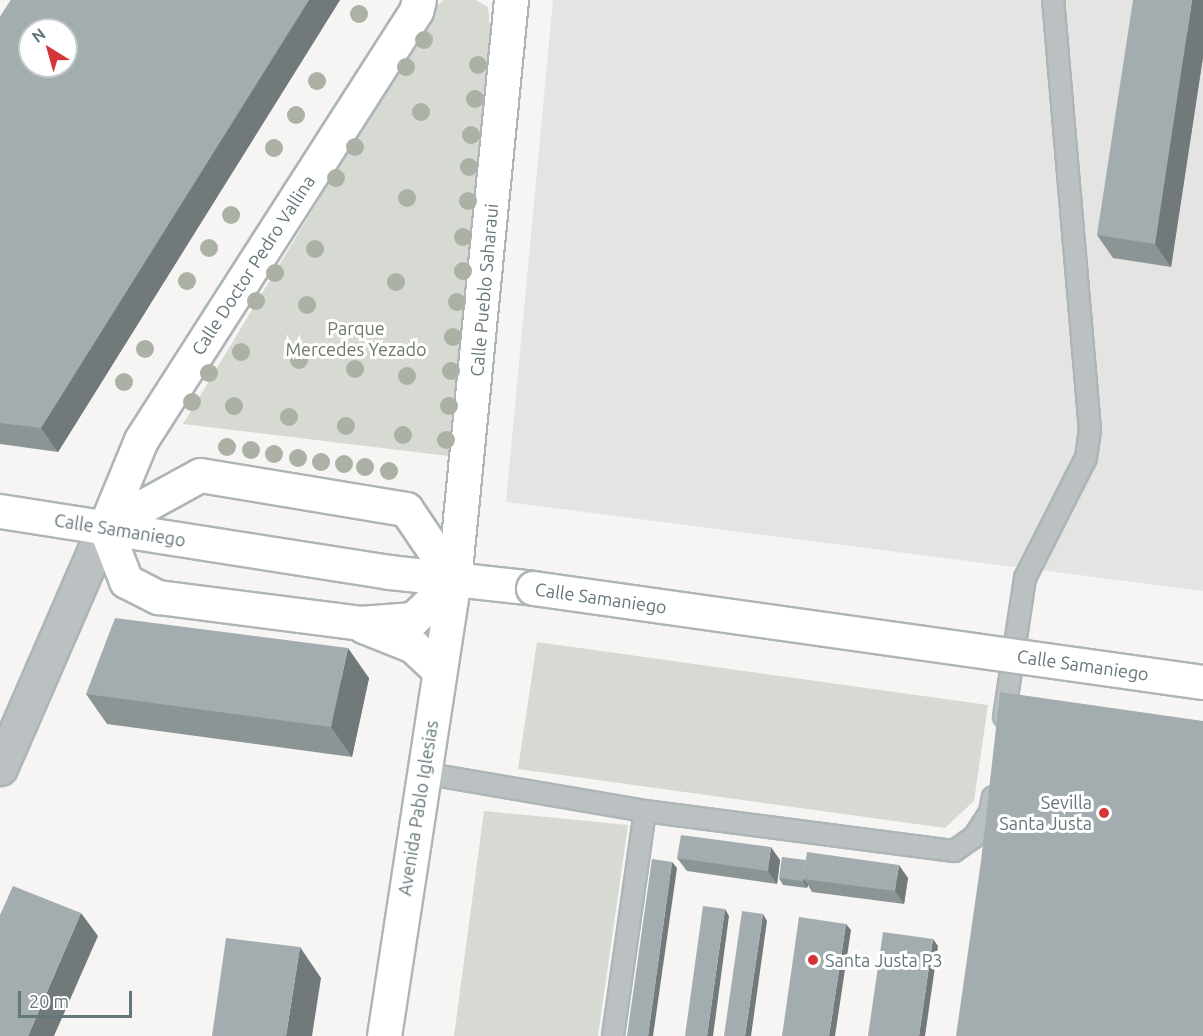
<!DOCTYPE html>
<html>
<head>
<meta charset="utf-8">
<style>
	body { margin:0 }
	#map { position:relative; width:1203px; height:1036px; overflow:hidden; background:#f6f5f3; font-family:Ubuntu,sans-serif }
	div>[style] { position:absolute }
	.built>* { inset:0; background:#e4e5e3 }
	.green>* { inset:0; background:#d7dad2 }
	.roads { filter:drop-shadow(2px 0 #adb5b7) drop-shadow(-2px 0 #adb5b7) drop-shadow(0 2px #adb5b7) drop-shadow(0 -2px #adb5b7) }
	.lane>* { height:20px; margin:-10px; padding:0 10px; transform-origin:10px; border-radius:10px; background:#bbc1c2 }
	.street>* { height:33px; margin:-16.5px; padding:0 16.5px; transform-origin:16.5px; border-radius:16.5px; background:#bbc1c2 }
	.secondary>* { height:33px; margin:-16.5px; padding:0 16.5px; transform-origin:16.5px; border-radius:16.5px; background:#fff }
	.bridges { filter:drop-shadow(2px 0 #adb5b7) drop-shadow(-2px 0 #adb5b7) drop-shadow(0 2px #adb5b7) drop-shadow(0 -2px #adb5b7) }
	.secondary-bridge>* { height:33px; margin:-16.5px; padding:0 16.5px; transform-origin:16.5px; border-radius:16.5px; background:#fff }
	.trees>* { width:18px; height:18px; margin:-9px; border-radius:50%; background:#abb1a5 }
	.wall>* { inset:0; background:#8c9596 }
	.shaded-wall>* { inset:0; background:#72797a }
	.building>* { inset:0; background:#a3adaf }
	.dots>* { width:16px; height:16px; translate:-50% -50%; box-sizing:border-box; border:3px solid #fff; border-radius:50% }
	span { translate:-50% -50%; white-space:nowrap; text-align:center; line-height:1.15; -webkit-text-stroke:6px #fff; paint-order:stroke }
	.street-label { font-size:18px; color:#64777b }
	.park-label { font-size:18px; color:#6e7966 }
	.poi-label { font-size:18px; color:#64777b }
	.right { translate:-100% -50%; text-align:right }
	.left { translate:0 -50%; text-align:left }
	.north { position:absolute; left:18px; top:18px; width:60px; height:60px; box-sizing:border-box; background:#fff; border:2px solid #c1c9ca; border-radius:50%; rotate:323deg; font-size:16px; font-weight:700; line-height:24px; text-align:center; color:#64777b }
	.north::after { content:''; display:block; margin:auto; width:21px; height:27px; background:#d43537; clip-path:polygon(50% 0,100% 100%,50% 72%,0 100%) }
	.scale { position:absolute; left:18px; top:991px; width:114px; height:27px; box-sizing:border-box; border:3px solid #64777b; border-top:0; padding-left:8px; font-size:18px; line-height:21px; white-space:nowrap; color:#64777b; -webkit-text-stroke:4px #fff; paint-order:stroke }
</style>
</head>
<body>
<div id="map">
	<div class="built">
		<i style="clip-path:polygon(553px 0,1203px 0,1203px 591px,506px 502px)"></i>
	</div>
	<div class="green">
		<i style="clip-path:polygon(443px 0,476px 0,488px 7px,491px 39px,448px 456px,183px 424px,432px 12px)"></i>
		<i style="clip-path:polygon(537px 642px,988px 705px,974px 801px,945px 828px,518px 769px)"></i>
		<i style="clip-path:polygon(484px 811px,628px 825px,598px 1036px,454px 1036px)"></i>
	</div>
	<div class="roads">
		<div class="lane">
			<i style="left:1004px;top:717px;width:141px;rotate:-81.4deg"></i>
			<i style="left:1025px;top:578px;width:135px;rotate:-63.1deg"></i>
			<i style="left:1086px;top:458px;width:28px;rotate:-82deg"></i>
			<i style="left:1090px;top:430px;width:432px;rotate:-94.9deg"></i>
			<i style="left:423px;top:773px;width:225px;rotate:9.7deg"></i>
			<i style="left:645px;top:811px;width:312px;rotate:7.4deg"></i>
			<i style="left:954px;top:851px;width:24px;rotate:-35deg"></i>
			<i style="left:974px;top:837px;width:30px;rotate:-57deg"></i>
			<i style="left:990px;top:812px;width:15px;rotate:-79deg"></i>
			<i style="left:613px;top:1036px;width:227px;rotate:-81.9deg"></i>
		</div>
		<div class="street">
			<i style="left:0;top:768px;width:263px;rotate:-66.5deg"></i>
		</div>
		<div class="secondary">
			<i style="left:0;top:511px;width:394px;rotate:8.9deg"></i>
			<i style="left:389px;top:572px;width:145px;rotate:6.3deg"></i>
			<i style="left:105px;top:527px;width:94px;rotate:-67.5deg"></i>
			<i style="left:141px;top:440px;width:510px;rotate:-57.34deg"></i>
			<i style="left:416px;top:11px;width:11px;rotate:-75deg"></i>
			<i style="left:105px;top:527px;width:58px;rotate:68.7deg"></i>
			<i style="left:126px;top:581px;width:36px;rotate:27deg"></i>
			<i style="left:158px;top:597px;width:204px;rotate:7.3deg"></i>
			<i style="left:360px;top:623px;width:53px;rotate:-4.3deg"></i>
			<i style="left:413px;top:619px;width:57px;rotate:-43.6deg"></i>
			<i style="left:105px;top:527px;width:108px;rotate:-28.7deg"></i>
			<i style="left:200px;top:475px;width:209px;rotate:9.4deg"></i>
			<i style="left:406px;top:509px;width:86px;rotate:55.9deg"></i>
			<i style="left:363px;top:626px;width:54px;rotate:21.8deg"></i>
			<i style="left:413px;top:646px;width:35px;rotate:43deg"></i>
			<i style="left:384px;top:1036px;width:461px;rotate:-81.3deg"></i>
			<i style="left:454px;top:580px;width:583px;rotate:-84.39deg"></i>
		</div>
	</div>
	<div class="bridges">
		<div class="secondary-bridge">
			<i style="left:533px;top:588px;width:677px;rotate:7.99deg"></i>
		</div>
	</div>
	<div class="trees">
		<i style="left:359px;top:14px"></i>
		<i style="left:424px;top:40px"></i>
		<i style="left:478px;top:65px"></i>
		<i style="left:406px;top:67px"></i>
		<i style="left:317px;top:81px"></i>
		<i style="left:475px;top:99px"></i>
		<i style="left:421px;top:112px"></i>
		<i style="left:296px;top:115px"></i>
		<i style="left:471px;top:135px"></i>
		<i style="left:355px;top:147px"></i>
		<i style="left:274px;top:148px"></i>
		<i style="left:469px;top:167px"></i>
		<i style="left:336px;top:178px"></i>
		<i style="left:407px;top:198px"></i>
		<i style="left:468px;top:201px"></i>
		<i style="left:231px;top:215px"></i>
		<i style="left:463px;top:237px"></i>
		<i style="left:209px;top:248px"></i>
		<i style="left:315px;top:249px"></i>
		<i style="left:463px;top:271px"></i>
		<i style="left:275px;top:273px"></i>
		<i style="left:187px;top:281px"></i>
		<i style="left:396px;top:282px"></i>
		<i style="left:256px;top:301px"></i>
		<i style="left:457px;top:302px"></i>
		<i style="left:307px;top:305px"></i>
		<i style="left:453px;top:337px"></i>
		<i style="left:145px;top:349px"></i>
		<i style="left:241px;top:352px"></i>
		<i style="left:299px;top:360px"></i>
		<i style="left:355px;top:369px"></i>
		<i style="left:451px;top:371px"></i>
		<i style="left:209px;top:373px"></i>
		<i style="left:407px;top:376px"></i>
		<i style="left:124px;top:382px"></i>
		<i style="left:192px;top:402px"></i>
		<i style="left:234px;top:406px"></i>
		<i style="left:449px;top:406px"></i>
		<i style="left:289px;top:417px"></i>
		<i style="left:346px;top:426px"></i>
		<i style="left:403px;top:435px"></i>
		<i style="left:446px;top:440px"></i>
		<i style="left:227px;top:447px"></i>
		<i style="left:251px;top:450px"></i>
		<i style="left:274px;top:454px"></i>
		<i style="left:298px;top:458px"></i>
		<i style="left:321px;top:462px"></i>
		<i style="left:344px;top:464px"></i>
		<i style="left:365px;top:467px"></i>
		<i style="left:389px;top:471px"></i>
	</div>
	<div class="wall">
		<i style="clip-path:polygon(11px 0,340px 0,58px 452px,0 444px,0 17px)"></i>
		<i style="clip-path:polygon(1203px 0,1203px 57px,1171px 267px,1113px 258px,1097px 235px)"></i>
		<i style="clip-path:polygon(369px 678px,352px 757px,107px 724px,86px 694px)"></i>
		<i style="clip-path:polygon(677px 858px,780px 860px,777px 884px,687px 871px)"></i>
		<i style="clip-path:polygon(779px 878px,908px 878px,904px 904px,812px 892px,808px 885px,807px 888px,783px 885px)"></i>
	</div>
	<div class="shaded-wall">
		<i style="clip-path:polygon(309px 0,340px 0,58px 452px,41px 428px)"></i>
		<i style="clip-path:polygon(1192px 0,1203px 0,1203px 57px,1171px 267px,1155px 244px)"></i>
		<i style="clip-path:polygon(348px 648px,369px 678px,352px 757px,331px 727px)"></i>
		<i style="clip-path:polygon(771px 847px,780px 860px,777px 884px,768px 871px)"></i>
		<i style="clip-path:polygon(672px 862px,677px 868px,653px 1036px,648px 1036px)"></i>
		<i style="clip-path:polygon(899px 865px,908px 878px,904px 904px,895px 891px)"></i>
		<i style="clip-path:polygon(803px 879px,808px 885px,807px 888px,803px 881px)"></i>
		<i style="clip-path:polygon(725px 909px,729px 916px,713px 1036px,707px 1036px)"></i>
		<i style="clip-path:polygon(81px 913px,98px 936px,54px 1036px,28px 1036px)"></i>
		<i style="clip-path:polygon(763px 914px,767px 921px,751px 1036px,745px 1036px)"></i>
		<i style="clip-path:polygon(846px 924px,851px 930px,835px 1036px,829px 1036px)"></i>
		<i style="clip-path:polygon(933px 939px,938px 946px,925px 1036px,919px 1036px)"></i>
		<i style="clip-path:polygon(300px 947px,321px 978px,312px 1036px,286px 1036px)"></i>
	</div>
	<div class="building">
		<i style="clip-path:polygon(evenodd,11px 0,309px 0,41px 428px,0 423px,0 17px,11px 0,30px 30px,66px 30px,66px 66px,30px 66px,30px 30px)"></i>
		<i style="clip-path:polygon(1133px 0,1192px 0,1155px 244px,1097px 235px)"></i>
		<i style="clip-path:polygon(115px 618px,348px 648px,331px 727px,86px 694px)"></i>
		<i style="clip-path:polygon(1000px 692px,1203px 721px,1203px 1036px,956px 1036px,981px 861px)"></i>
		<i style="clip-path:polygon(681px 835px,771px 847px,768px 871px,677px 858px)"></i>
		<i style="clip-path:polygon(807px 852px,899px 865px,895px 891px,803px 879px)"></i>
		<i style="clip-path:polygon(782px 857px,806px 860px,803px 881px,779px 878px)"></i>
		<i style="clip-path:polygon(652px 859px,672px 862px,648px 1036px,627px 1036px)"></i>
		<i style="clip-path:polygon(13px 886px,81px 913px,28px 1036px,0 1036px,0 915px)"></i>
		<i style="clip-path:polygon(703px 906px,725px 909px,707px 1036px,685px 1036px)"></i>
		<i style="clip-path:polygon(742px 911px,763px 914px,745px 1036px,724px 1036px)"></i>
		<i style="clip-path:polygon(799px 917px,846px 924px,829px 1036px,782px 1036px)"></i>
		<i style="clip-path:polygon(883px 932px,933px 939px,919px 1036px,868px 1036px)"></i>
		<i style="clip-path:polygon(226px 938px,300px 947px,286px 1036px,212px 1036px)"></i>
	</div>
	<div class="dots">
		<i style="left:1104px;top:813px;background:#d43537"></i>
		<i style="left:813px;top:960px;background:#d43537"></i>
	</div>
	<div class="street-label">
		<span style="left:253px;top:265px;rotate:-57deg">Calle Doctor Pedro Vallina</span>
		<span style="left:484px;top:290px;rotate:-85deg">Calle Pueblo Saharaui</span>
		<span style="left:120px;top:530px;rotate:9deg">Calle Samaniego</span>
		<span style="left:601px;top:598px;rotate:8deg">Calle Samaniego</span>
		<span style="left:1083px;top:665px;rotate:8deg">Calle Samaniego</span>
		<span style="left:418px;top:808px;rotate:-81deg">Avenida Pablo Iglesias</span>
	</div>
	<div class="park-label">
		<span style="left:356px;top:339px">Parque<br>Mercedes Yezado</span>
	</div>
	<div class="poi-label">
		<span class="right" style="left:1092px;top:813px">Sevilla<br>Santa Justa</span>
		<span class="left" style="left:825px;top:960px">Santa Justa P3</span>
	</div>
	<div class="north">N</div>
	<div class="scale">20 m</div>
</div>
</body>
</html>
